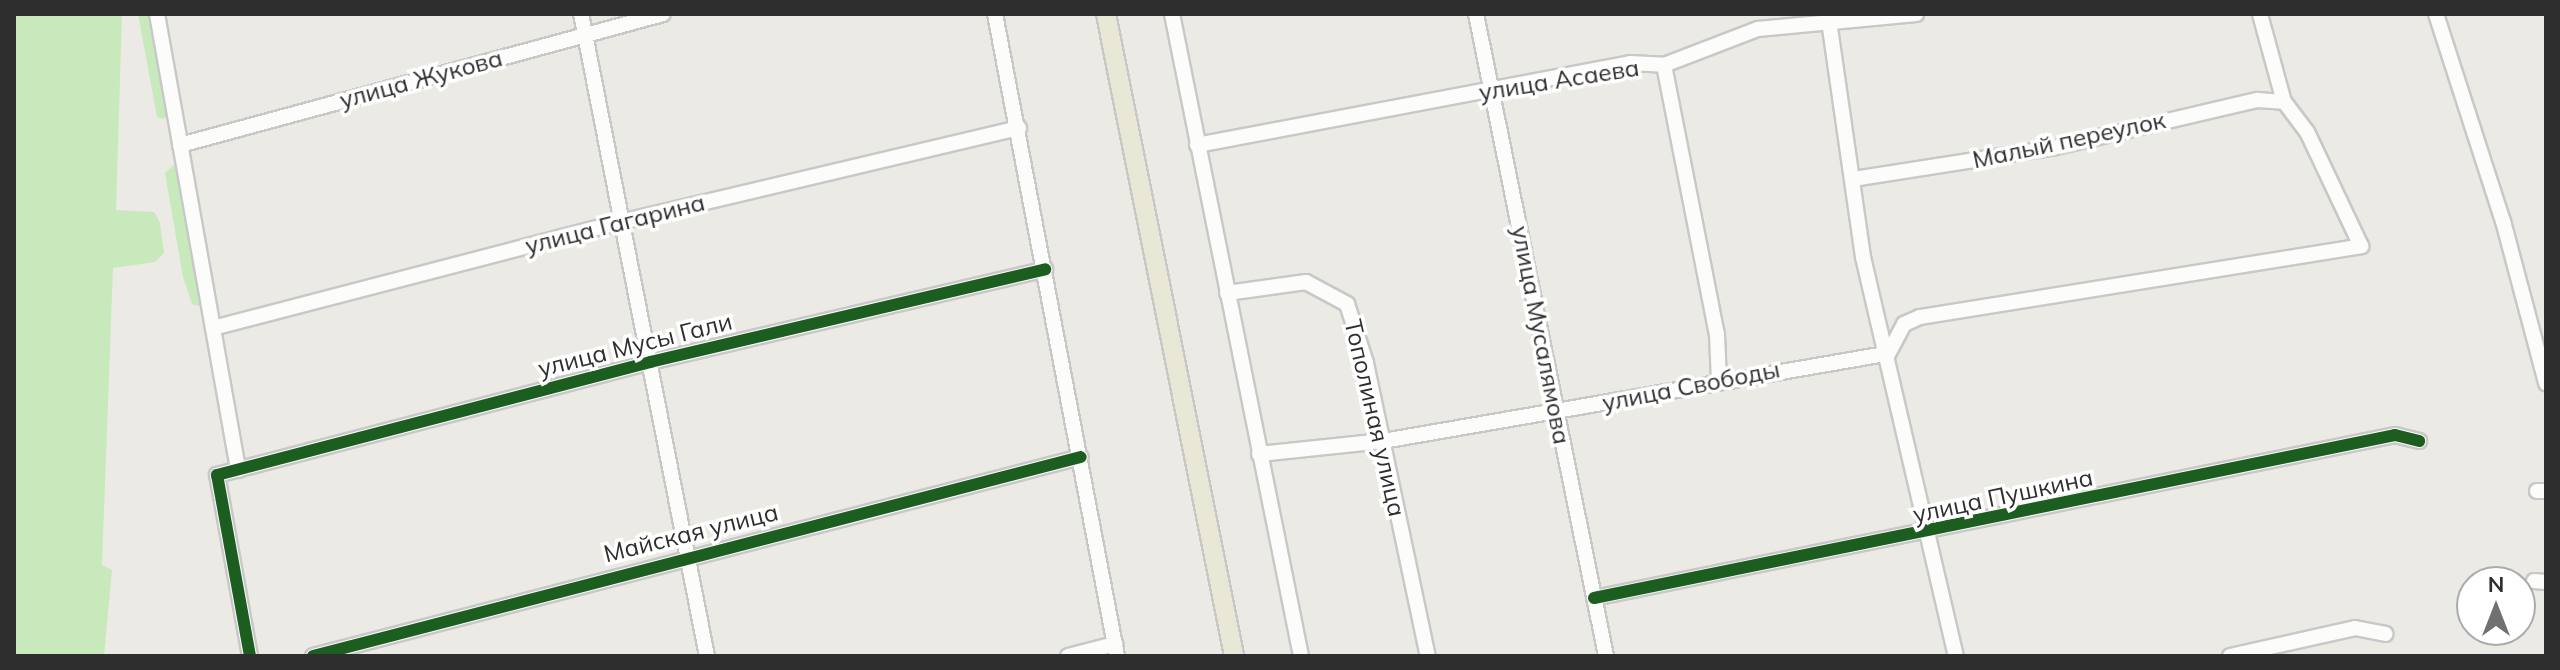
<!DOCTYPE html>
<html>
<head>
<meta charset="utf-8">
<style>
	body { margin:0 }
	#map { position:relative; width:2560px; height:670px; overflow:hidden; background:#eceae4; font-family:Mulish,sans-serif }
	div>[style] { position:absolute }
	.green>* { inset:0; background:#c8e9bb }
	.roads { filter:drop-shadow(2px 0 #c9c8c9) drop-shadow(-2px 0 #c9c8c9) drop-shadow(0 2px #c9c8c9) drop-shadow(0 -2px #c9c8c9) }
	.minor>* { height:14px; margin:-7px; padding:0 7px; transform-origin:7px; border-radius:7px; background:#fcfcfb }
	.major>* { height:18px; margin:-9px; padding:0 9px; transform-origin:9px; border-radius:9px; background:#e9e7d5 }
	.cycleway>* { height:12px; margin:-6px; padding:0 6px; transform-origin:6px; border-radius:6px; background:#1b5e20 }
	span { translate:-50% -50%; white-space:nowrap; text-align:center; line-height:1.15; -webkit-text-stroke:7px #fff; paint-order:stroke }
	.street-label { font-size:24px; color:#2e2e2e }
	.frame { position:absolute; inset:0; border:16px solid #2e2e2e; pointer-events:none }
	.north { position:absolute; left:2456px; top:566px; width:80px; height:80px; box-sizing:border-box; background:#fff; border:2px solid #ababab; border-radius:50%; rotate:0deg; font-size:22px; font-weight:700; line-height:32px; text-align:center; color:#2e2e2e }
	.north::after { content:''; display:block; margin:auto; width:28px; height:36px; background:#70706e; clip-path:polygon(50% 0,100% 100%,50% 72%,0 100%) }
</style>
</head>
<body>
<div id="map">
	<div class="green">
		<i style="clip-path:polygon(14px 14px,122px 14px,116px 210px,154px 212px,160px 223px,164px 253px,155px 262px,113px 268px,102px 565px,112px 570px,104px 656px,14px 656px)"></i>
		<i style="clip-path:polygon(138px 14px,153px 14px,168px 115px,164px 119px,157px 117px)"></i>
		<i style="clip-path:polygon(174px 165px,180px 172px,203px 299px,199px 306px,192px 304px,183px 277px,165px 173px)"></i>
	</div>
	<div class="roads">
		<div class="minor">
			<i style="left:157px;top:14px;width:463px;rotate:79.9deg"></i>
			<i style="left:581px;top:14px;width:654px;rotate:78.9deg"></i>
			<i style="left:995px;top:14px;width:653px;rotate:79.24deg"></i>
			<i style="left:1172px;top:14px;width:655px;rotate:78.64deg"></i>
			<i style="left:1476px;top:14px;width:655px;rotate:78.55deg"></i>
			<i style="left:1828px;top:14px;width:246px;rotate:81.8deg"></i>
			<i style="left:1863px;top:257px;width:410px;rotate:76.9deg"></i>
			<i style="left:2436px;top:14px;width:218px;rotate:72.1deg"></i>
			<i style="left:2503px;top:221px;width:168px;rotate:75.1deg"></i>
			<i style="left:1664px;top:65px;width:274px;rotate:78.9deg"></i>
			<i style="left:1717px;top:334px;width:47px;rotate:87.6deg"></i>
			<i style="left:180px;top:145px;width:500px;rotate:-15.17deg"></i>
			<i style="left:1197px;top:145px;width:441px;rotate:-10.7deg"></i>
			<i style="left:1630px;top:63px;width:34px;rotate:3deg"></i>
			<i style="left:1664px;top:65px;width:101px;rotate:-21deg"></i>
			<i style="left:1758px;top:29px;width:159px;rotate:-5.4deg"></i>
			<i style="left:1853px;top:179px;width:201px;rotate:-8.9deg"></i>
			<i style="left:2052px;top:148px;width:211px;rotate:-13.2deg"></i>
			<i style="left:2257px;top:100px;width:27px;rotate:4deg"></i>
			<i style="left:1227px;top:293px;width:80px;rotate:-7.9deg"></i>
			<i style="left:1306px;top:282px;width:47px;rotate:28.2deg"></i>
			<i style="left:1347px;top:304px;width:62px;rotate:72.1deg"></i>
			<i style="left:1366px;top:363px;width:299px;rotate:78.1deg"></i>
			<i style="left:213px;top:328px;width:422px;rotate:-14.6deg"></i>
			<i style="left:621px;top:222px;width:409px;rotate:-13.3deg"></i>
			<i style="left:1886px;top:358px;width:38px;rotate:-62deg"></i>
			<i style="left:1904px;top:324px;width:17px;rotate:-24deg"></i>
			<i style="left:1920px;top:317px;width:447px;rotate:-9.1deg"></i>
			<i style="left:2361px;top:246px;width:126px;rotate:-115.3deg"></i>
			<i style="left:2307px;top:132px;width:38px;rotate:-127deg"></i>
			<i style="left:2284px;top:102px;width:91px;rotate:-105.3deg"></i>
			<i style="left:1259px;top:454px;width:125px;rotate:-6deg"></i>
			<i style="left:1383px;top:441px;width:509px;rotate:-9.83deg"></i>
			<i style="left:2537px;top:491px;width:9px"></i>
			<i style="left:2534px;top:581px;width:12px;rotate:5deg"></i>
			<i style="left:1594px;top:598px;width:817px;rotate:-11.5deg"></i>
			<i style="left:2395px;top:435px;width:25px;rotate:14deg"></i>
			<i style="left:250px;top:656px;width:184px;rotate:-100.3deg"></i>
			<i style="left:217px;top:475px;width:448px;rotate:-14.6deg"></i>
			<i style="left:650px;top:362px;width:406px;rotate:-13.2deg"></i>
			<i style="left:313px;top:656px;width:793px;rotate:-14.53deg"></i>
			<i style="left:1068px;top:656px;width:49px;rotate:-14.3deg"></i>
			<i style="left:2230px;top:656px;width:128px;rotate:-12.6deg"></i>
			<i style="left:2355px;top:628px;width:31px;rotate:11deg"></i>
		</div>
		<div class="major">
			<i style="left:1106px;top:14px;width:655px;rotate:78.72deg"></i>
		</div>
	</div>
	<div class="cycleway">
		<i style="left:1594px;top:598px;width:817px;rotate:-11.5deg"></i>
		<i style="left:2395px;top:435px;width:25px;rotate:14deg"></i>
		<i style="left:250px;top:656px;width:184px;rotate:-100.3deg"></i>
		<i style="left:217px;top:475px;width:448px;rotate:-14.6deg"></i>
		<i style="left:650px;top:362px;width:406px;rotate:-13.2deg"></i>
		<i style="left:313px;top:656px;width:793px;rotate:-14.53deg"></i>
	</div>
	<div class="street-label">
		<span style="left:421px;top:79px;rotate:-15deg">улица Жукова</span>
		<span style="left:1559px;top:80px;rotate:-9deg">улица Асаева</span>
		<span style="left:2069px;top:140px;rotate:-12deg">Малый переулок</span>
		<span style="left:615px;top:224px;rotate:-14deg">улица Гагарина</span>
		<span style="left:1541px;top:335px;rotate:79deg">улица Мусалямова</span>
		<span style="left:635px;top:345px;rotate:-14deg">улица Мусы Гали</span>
		<span style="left:1691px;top:386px;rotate:-11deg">улица Свободы</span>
		<span style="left:1375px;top:418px;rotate:77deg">Тополиная улица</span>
		<span style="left:2003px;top:496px;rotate:-12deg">улица Пушкина</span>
		<span style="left:691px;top:533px;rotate:-14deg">Майская улица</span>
	</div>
	<div class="frame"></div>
	<div class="north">N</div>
</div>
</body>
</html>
